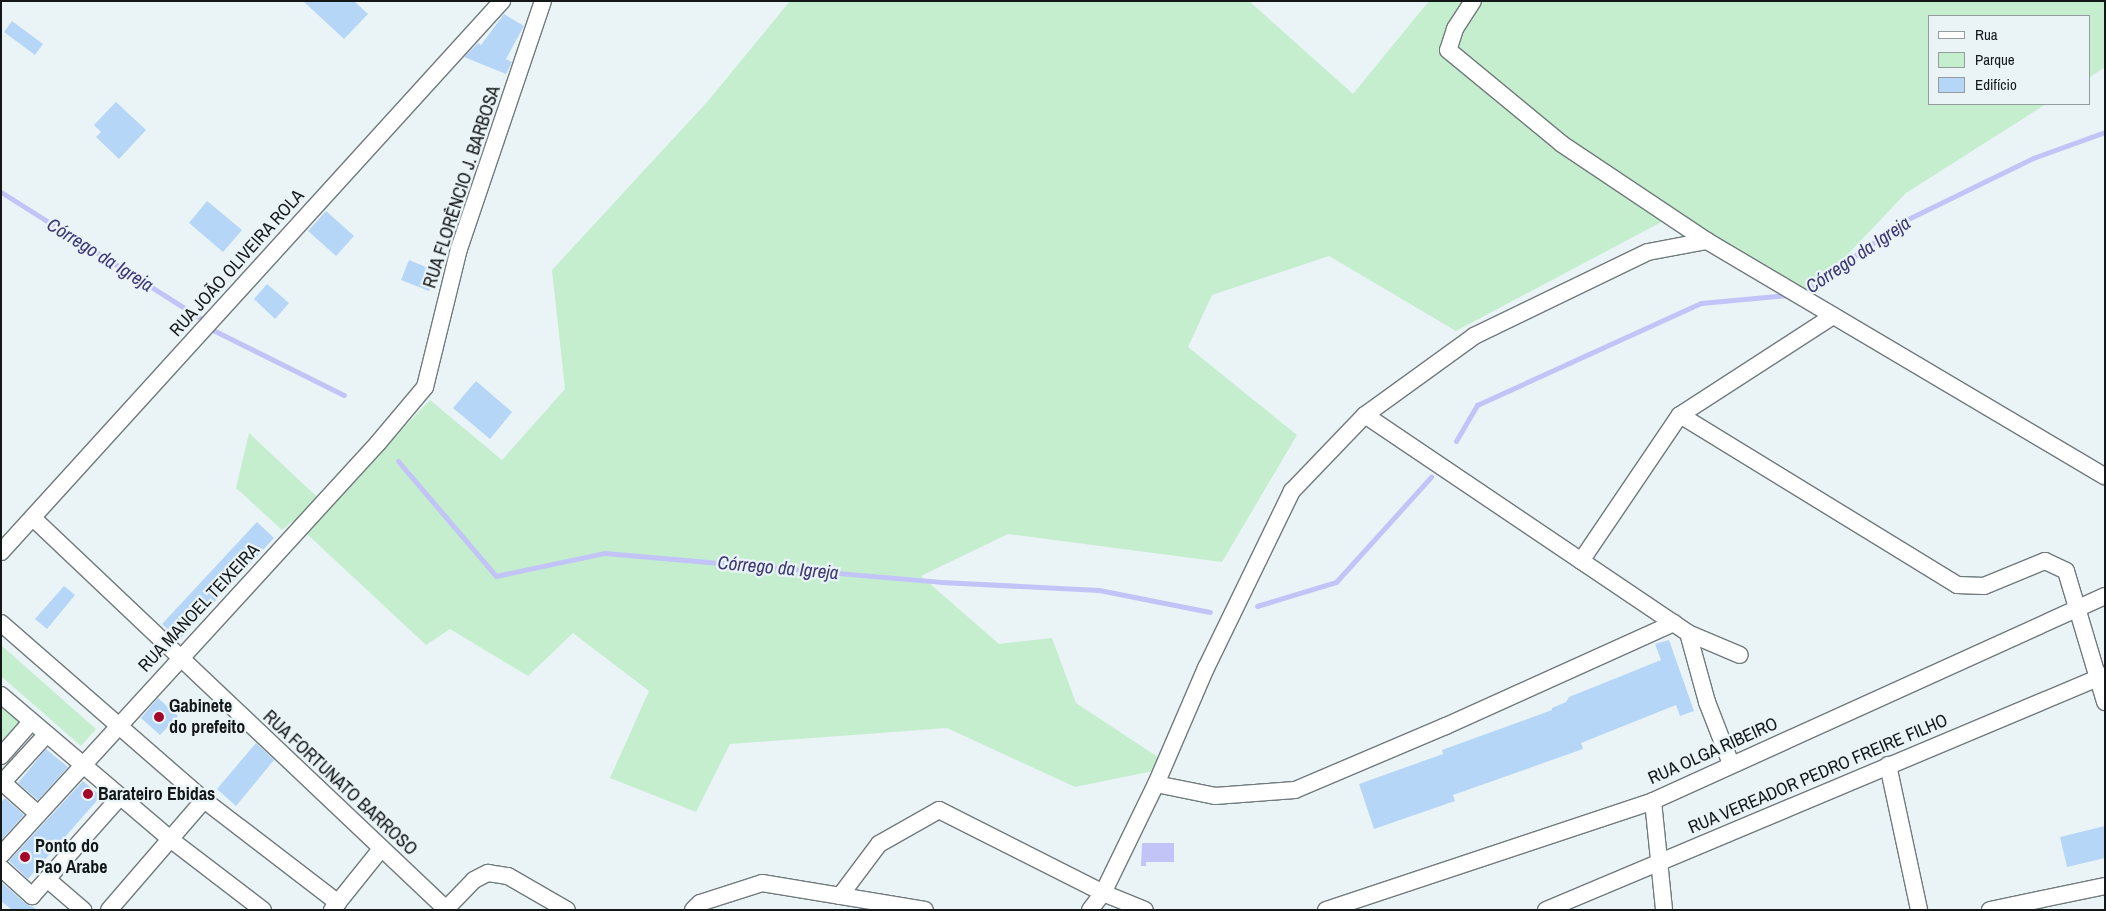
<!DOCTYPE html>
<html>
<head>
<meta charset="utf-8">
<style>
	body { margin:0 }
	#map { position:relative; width:2106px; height:911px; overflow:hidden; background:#eaf4f7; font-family:"Archivo Narrow",sans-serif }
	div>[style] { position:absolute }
	.green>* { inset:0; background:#c5eecf }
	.water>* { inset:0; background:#c2c4f7 }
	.stream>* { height:5px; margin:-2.5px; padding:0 2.5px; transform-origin:2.5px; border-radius:2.5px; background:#c2c4f7 }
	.building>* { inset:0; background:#b6d6f7 }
	.roads { filter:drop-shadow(1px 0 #717a7c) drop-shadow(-1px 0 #717a7c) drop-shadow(0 1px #717a7c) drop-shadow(0 -1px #717a7c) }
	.street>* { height:16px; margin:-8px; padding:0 8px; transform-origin:8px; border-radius:8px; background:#fff }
	.dots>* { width:14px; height:14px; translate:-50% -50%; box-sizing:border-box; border:2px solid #eaf4f7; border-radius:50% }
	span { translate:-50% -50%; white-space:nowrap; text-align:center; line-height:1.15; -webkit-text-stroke:4.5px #eaf4f7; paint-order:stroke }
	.street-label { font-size:18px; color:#141718 }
	.poi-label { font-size:18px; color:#141718; font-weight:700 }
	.left { translate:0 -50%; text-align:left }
	.water-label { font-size:19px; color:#3b3875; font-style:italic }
	.frame { position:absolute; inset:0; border:2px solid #141718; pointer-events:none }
	.legend { position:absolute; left:1928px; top:15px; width:162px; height:90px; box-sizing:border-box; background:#eaf4f7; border:1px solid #949c9e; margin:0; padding:6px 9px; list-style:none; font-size:15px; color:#141718 }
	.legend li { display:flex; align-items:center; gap:10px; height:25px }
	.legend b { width:25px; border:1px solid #949c9e }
</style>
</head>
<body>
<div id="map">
	<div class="green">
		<i style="clip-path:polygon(790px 1px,1249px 1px,1353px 94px,1429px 1px,2105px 1px,2105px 67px,2090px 77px,2090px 16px,1930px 16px,1930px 104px,2046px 104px,1906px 193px,1812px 292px,1669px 218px,1456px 331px,1329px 256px,1212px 295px,1188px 347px,1297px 435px,1222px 562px,1008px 534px,921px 576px,999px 644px,1052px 638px,1076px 703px,1173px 767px,1075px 787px,947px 728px,730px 744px,696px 812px,610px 778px,649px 691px,573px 633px,528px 676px,450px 629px,426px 645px,293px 521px,282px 530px,236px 488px,249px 433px,328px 507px,430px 400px,502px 460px,565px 389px,552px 270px,708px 101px)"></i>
		<i style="clip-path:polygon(1px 645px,96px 729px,81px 746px,1px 676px)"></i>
		<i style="clip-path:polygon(1px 707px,22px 724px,1px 746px)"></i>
	</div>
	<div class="water">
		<i style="clip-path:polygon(1142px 843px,1174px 843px,1174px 862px,1146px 862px,1146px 866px,1141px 866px)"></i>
	</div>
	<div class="stream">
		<i style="left:1px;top:192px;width:236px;rotate:32.3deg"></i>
		<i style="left:1802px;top:293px;width:127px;rotate:-35.1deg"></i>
		<i style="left:1906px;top:220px;width:141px;rotate:-26deg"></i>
		<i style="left:2033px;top:158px;width:77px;rotate:-19.9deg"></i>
		<i style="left:213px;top:330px;width:146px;rotate:26.4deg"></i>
		<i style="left:1456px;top:441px;width:42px;rotate:-59.7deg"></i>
		<i style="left:1477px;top:405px;width:246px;rotate:-24.5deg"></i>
		<i style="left:1701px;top:303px;width:88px;rotate:-5.2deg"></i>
		<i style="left:398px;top:461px;width:151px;rotate:49.6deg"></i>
		<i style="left:496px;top:576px;width:110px;rotate:-12deg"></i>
		<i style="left:604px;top:553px;width:338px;rotate:4.9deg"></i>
		<i style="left:941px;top:582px;width:158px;rotate:2.9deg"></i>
		<i style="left:1099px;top:590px;width:113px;rotate:11.2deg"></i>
		<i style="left:1257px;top:606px;width:83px;rotate:-16.9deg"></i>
		<i style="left:1336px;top:582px;width:142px;rotate:-47.9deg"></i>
	</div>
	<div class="building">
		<i style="clip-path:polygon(303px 1px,354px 1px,368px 14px,344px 39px)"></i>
		<i style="clip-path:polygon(504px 14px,524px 26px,506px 59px,512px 62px,506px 74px,464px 57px,478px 43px,481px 45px)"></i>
		<i style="clip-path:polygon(12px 21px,43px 44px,35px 55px,4px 32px)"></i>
		<i style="clip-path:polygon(116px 102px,146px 130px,119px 159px,96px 137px,101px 132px,94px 125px)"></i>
		<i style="clip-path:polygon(207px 201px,242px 230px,223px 252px,189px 223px)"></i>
		<i style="clip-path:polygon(326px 211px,354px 236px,336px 256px,308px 231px)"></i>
		<i style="clip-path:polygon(409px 260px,438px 272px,429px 291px,401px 280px)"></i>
		<i style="clip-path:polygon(267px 284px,289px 303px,275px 319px,254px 299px)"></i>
		<i style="clip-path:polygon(476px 381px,512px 412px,490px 439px,453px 408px)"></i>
		<i style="clip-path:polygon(257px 522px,274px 538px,179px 640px,162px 624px)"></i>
		<i style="clip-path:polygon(64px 586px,75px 595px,47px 629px,35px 619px)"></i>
		<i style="clip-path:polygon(1669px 640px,1694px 711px,1680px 716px,1676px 705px,1581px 743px,1583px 749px,1453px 795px,1455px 801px,1374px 829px,1359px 784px,1443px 754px,1442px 750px,1552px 710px,1552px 708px,1566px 702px,1569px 697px,1661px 660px,1655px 644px)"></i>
		<i style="clip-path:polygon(158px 698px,178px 716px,160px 735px,141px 718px)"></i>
		<i style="clip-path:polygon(256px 743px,274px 760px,236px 806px,217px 789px)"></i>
		<i style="clip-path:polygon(46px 749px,68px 767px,38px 800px,18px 783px)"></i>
		<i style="clip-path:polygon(83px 781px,101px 796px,28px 879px,9px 861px)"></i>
		<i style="clip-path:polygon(5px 798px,24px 815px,1px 840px,1px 802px)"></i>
		<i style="clip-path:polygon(2105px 826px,2105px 858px,2067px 867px,2060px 837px)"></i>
		<i style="clip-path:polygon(1px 882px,25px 903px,38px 910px,12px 910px,1px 901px)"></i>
	</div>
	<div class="roads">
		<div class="street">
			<i style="left:1473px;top:1px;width:33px;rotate:123deg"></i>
			<i style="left:1455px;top:29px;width:22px;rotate:108deg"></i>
			<i style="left:1448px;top:50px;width:148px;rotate:39.5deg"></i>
			<i style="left:1562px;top:144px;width:174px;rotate:33.8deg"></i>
			<i style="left:1707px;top:241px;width:462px;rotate:30.6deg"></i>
			<i style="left:1365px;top:415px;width:390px;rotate:34deg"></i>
			<i style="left:1688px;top:633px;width:56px;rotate:22.9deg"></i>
			<i style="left:1680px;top:415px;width:325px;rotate:31.5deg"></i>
			<i style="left:1957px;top:585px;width:27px;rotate:2deg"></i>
			<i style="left:1984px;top:586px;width:66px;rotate:-22.3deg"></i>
			<i style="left:2045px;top:561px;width:23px;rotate:25deg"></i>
			<i style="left:2066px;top:571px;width:137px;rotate:73.4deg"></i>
			<i style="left:33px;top:518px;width:570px;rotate:43.44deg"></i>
			<i style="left:1px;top:552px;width:745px;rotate:-47.72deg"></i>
			<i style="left:1581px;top:561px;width:176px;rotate:-55.9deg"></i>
			<i style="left:1680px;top:415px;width:182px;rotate:-32.9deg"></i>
			<i style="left:1px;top:623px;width:269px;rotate:41.1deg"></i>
			<i style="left:204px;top:800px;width:169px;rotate:37.5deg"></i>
			<i style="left:1688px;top:633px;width:72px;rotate:74.6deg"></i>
			<i style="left:1707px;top:702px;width:66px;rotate:68.8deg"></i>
			<i style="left:1px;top:695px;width:222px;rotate:40.4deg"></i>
			<i style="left:170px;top:839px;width:117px;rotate:37.4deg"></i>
			<i style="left:1px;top:756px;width:45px;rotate:-48.6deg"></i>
			<i style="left:1888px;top:765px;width:148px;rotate:77.9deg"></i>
			<i style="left:1px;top:781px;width:50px;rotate:41.7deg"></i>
			<i style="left:1px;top:784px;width:67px;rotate:-47.4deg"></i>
			<i style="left:1156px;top:784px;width:60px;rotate:11.5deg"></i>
			<i style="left:1215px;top:796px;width:80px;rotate:-4.3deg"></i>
			<i style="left:1295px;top:790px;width:164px;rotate:-23deg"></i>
			<i style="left:1446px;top:726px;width:250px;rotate:-24.3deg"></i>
			<i style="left:1653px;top:801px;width:110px;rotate:84.2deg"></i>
			<i style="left:1px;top:855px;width:558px;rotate:-47.54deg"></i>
			<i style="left:378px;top:443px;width:73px;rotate:-50deg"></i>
			<i style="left:425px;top:387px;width:142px;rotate:-76.2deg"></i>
			<i style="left:459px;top:249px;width:262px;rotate:-71.3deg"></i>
			<i style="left:1px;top:868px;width:42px;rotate:42.1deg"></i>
			<i style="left:32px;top:896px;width:132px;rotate:-48.4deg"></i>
			<i style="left:47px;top:879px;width:48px;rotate:40.7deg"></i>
			<i style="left:840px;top:896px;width:65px;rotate:-53.1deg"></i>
			<i style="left:879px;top:844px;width:69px;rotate:-29.5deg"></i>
			<i style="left:939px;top:810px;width:184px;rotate:26.8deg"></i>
			<i style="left:1103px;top:893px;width:45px;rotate:22deg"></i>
			<i style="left:446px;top:909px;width:40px;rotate:-46deg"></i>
			<i style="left:474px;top:880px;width:16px;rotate:-27deg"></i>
			<i style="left:488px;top:873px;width:20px;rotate:9deg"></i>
			<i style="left:508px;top:876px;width:68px;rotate:30deg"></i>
			<i style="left:109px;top:910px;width:145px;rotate:-49.2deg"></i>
			<i style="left:332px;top:910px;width:77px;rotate:-51.3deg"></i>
			<i style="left:693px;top:910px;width:10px;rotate:-45deg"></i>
			<i style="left:700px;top:903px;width:65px;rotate:-17.9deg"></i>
			<i style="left:762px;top:883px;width:165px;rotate:9.4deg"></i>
			<i style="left:1090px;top:910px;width:21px;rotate:-53deg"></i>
			<i style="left:1103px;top:893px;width:121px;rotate:-64.1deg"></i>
			<i style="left:1156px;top:784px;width:126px;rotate:-66.7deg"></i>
			<i style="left:1206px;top:668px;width:197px;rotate:-64.1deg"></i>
			<i style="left:1292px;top:491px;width:105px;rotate:-46.2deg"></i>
			<i style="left:1365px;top:415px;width:135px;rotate:-35.9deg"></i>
			<i style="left:1474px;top:336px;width:193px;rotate:-25.8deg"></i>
			<i style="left:1648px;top:252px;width:60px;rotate:-10.6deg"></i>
			<i style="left:1326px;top:910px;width:345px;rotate:-18.4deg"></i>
			<i style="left:1653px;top:801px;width:496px;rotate:-24.4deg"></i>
			<i style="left:1546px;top:910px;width:606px;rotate:-22.8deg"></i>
			<i style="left:1990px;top:910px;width:117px;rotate:-11.8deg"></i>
		</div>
	</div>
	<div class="dots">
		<i style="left:159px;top:717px;background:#a30628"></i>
		<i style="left:88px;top:794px;background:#a30628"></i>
		<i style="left:25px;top:857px;background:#a30628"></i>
	</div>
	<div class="street-label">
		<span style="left:462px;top:187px;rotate:-72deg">RUA FLORÊNCIO J. BARBOSA</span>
		<span style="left:237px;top:263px;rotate:-48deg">RUA JOÃO OLIVEIRA ROLA</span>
		<span style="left:199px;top:608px;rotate:-47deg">RUA MANOEL TEIXEIRA</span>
		<span style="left:1713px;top:751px;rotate:-24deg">RUA OLGA RIBEIRO</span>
		<span style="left:1818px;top:774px;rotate:-23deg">RUA VEREADOR PEDRO FREIRE FILHO</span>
		<span style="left:340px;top:783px;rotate:43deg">RUA FORTUNATO BARROSO</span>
	</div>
	<div class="poi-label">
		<span class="left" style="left:169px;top:717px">Gabinete<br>do prefeito</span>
		<span class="left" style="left:98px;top:794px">Barateiro Ebidas</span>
		<span class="left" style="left:35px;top:857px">Ponto do<br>Pao Arabe</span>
	</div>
	<div class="water-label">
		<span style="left:100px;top:255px;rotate:32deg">Córrego da Igreja</span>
		<span style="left:1858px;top:255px;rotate:-34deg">Córrego da Igreja</span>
		<span style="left:778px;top:568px;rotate:5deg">Córrego da Igreja</span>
	</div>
	<div class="frame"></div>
	<ul class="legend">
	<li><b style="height:6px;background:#fff"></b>Rua</li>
	<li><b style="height:14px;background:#c5eecf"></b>Parque</li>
	<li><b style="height:14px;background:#b6d6f7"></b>Edifício</li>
	</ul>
</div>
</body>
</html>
